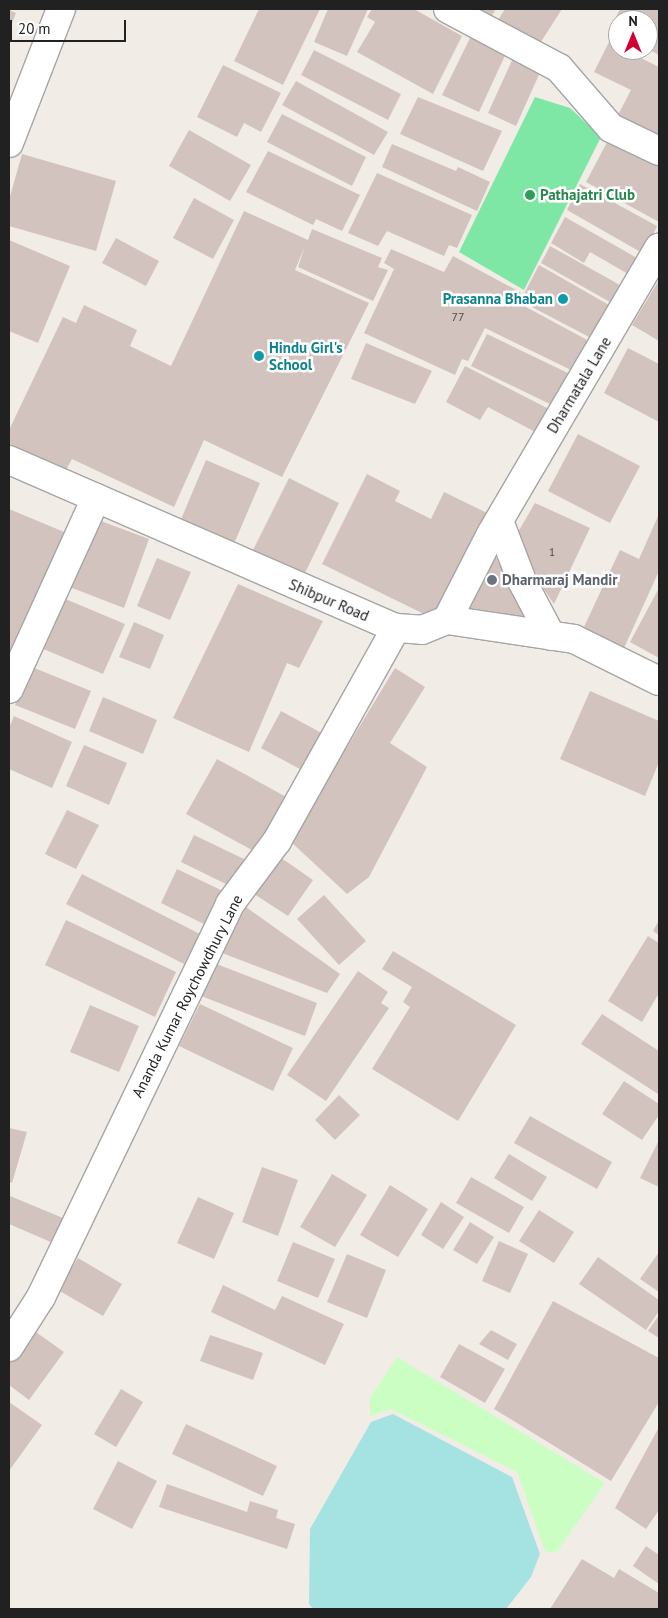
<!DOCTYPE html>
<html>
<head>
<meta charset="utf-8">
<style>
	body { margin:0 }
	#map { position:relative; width:668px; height:1618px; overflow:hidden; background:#f2ece7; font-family:"PT Sans",sans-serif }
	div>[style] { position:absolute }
	.park>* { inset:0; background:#cbfec2 }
	.pitch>* { inset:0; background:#7fe7a6 }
	.water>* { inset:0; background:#a4e3e2 }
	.building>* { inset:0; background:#d3c3bf }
	.roads { filter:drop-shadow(1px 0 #a5a5a5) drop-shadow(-1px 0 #a5a5a5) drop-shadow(0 1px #a5a5a5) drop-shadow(0 -1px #a5a5a5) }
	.minor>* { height:28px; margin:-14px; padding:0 14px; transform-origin:14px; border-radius:14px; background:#fff }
	.dots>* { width:14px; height:14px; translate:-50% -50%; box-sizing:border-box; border:2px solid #fff; border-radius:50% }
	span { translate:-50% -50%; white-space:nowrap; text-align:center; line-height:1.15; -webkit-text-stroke:5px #fff; paint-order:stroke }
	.number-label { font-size:12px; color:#4e4a48 }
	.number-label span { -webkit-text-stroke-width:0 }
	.leisure-label { font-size:15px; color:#27864d; font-weight:700 }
	.left { translate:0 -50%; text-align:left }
	.culture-label { font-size:15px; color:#0d838f; font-weight:700 }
	.right { translate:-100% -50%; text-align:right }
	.street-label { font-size:15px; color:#212121 }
	.worship-label { font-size:15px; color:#5b616d; font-weight:700 }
	.frame { position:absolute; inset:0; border:10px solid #212121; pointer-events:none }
	.north { position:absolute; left:608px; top:10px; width:50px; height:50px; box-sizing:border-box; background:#fff; border:1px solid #a6a6a6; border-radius:50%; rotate:0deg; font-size:14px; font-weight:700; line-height:20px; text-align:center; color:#212121 }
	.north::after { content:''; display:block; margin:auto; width:18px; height:22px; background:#d20032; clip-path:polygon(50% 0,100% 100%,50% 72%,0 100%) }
	.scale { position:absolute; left:10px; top:20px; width:116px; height:22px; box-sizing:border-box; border:2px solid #212121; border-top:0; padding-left:6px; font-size:15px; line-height:18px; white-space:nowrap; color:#212121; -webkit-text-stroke:4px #fff; paint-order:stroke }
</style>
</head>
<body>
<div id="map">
	<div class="park">
		<i style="clip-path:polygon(397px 1357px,605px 1483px,556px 1553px,545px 1551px,517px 1472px,391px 1409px,370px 1416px,370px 1398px)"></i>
	</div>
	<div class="pitch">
		<i style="clip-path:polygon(535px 97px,570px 108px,601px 137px,524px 290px,459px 252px)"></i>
	</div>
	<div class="water">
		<i style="clip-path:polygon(393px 1414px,512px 1477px,540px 1554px,531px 1577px,506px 1609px,313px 1609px,309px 1604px,310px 1529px,371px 1422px)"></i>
	</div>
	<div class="building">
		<i style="clip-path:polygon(259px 9px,320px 9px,283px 85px,234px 61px)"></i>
		<i style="clip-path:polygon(328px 9px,368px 9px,347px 56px,314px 42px)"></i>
		<i style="clip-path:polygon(372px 9px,414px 9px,462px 36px,433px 94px,357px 52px,375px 22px,367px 17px)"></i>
		<i style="clip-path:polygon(460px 9px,496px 9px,485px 26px)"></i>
		<i style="clip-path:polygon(505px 9px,562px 9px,537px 48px,496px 23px)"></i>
		<i style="clip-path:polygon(620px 9px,659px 9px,659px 55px,648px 49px,648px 20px,618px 20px,618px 35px,609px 31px)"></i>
		<i style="clip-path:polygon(9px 10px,16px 13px,9px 31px)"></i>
		<i style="clip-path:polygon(473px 32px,508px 49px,479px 112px,442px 95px)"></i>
		<i style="clip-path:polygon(609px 42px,618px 47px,618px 50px,625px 50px,659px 67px,659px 141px,616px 119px,631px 90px,594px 72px)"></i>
		<i style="clip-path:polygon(314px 50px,401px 94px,388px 120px,301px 75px)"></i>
		<i style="clip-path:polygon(514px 56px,542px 68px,516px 126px,488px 113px)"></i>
		<i style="clip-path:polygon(223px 65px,281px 93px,261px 132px,244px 123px,237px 137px,197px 117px)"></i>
		<i style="clip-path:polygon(296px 81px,388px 132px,374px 155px,282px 105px)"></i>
		<i style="clip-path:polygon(418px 97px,502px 131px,483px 171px,400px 134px)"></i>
		<i style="clip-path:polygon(282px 114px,366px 157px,352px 186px,267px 142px)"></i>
		<i style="clip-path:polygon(189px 130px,251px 165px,230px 201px,169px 166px)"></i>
		<i style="clip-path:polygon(612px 133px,659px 157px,659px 222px,586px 182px)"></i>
		<i style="clip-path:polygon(392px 144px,456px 171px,458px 167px,490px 182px,477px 211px,382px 167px)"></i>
		<i style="clip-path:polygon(268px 151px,360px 195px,342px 231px,316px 219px,313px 225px,246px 192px)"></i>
		<i style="clip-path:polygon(22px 154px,116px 181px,96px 251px,9px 226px,9px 200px)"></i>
		<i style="clip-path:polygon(377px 173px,472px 215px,457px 248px,449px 245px,444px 256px,387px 231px,378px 246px,348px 233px)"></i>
		<i style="clip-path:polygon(580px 184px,657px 226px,644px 254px,567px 210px)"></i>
		<i style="clip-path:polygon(194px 198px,234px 220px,213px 259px,173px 238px)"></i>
		<i style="clip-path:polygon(244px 211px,308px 240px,312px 229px,382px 258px,378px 267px,388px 270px,373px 301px,298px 267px,305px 246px,295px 270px,369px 303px,282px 477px,204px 440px,174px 507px,72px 459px,63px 476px,9px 451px,9px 430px,63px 317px,76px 323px,84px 305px,137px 330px,130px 346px,171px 366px)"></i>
		<i style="clip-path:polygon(565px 217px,637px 258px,628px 274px,590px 252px,584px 263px,551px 243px)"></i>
		<i style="clip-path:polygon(116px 238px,159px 261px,146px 286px,102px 263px)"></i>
		<i style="clip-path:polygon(9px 240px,70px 266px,38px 343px,9px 331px)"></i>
		<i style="clip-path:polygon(550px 246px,620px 285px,610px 302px,541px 263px)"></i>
		<i style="clip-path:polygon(391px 249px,444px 272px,453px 256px,520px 292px,526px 307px,589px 341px,573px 371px,485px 328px,468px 361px,462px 359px,455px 375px,364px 333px,394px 269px,384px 263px)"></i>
		<i style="clip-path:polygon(539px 265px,609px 305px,591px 338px,532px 307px,525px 292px)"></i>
		<i style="clip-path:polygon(659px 280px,659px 341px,632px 325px)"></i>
		<i style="clip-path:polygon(487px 334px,572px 375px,556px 407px,471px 366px)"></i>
		<i style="clip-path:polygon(366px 343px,432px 371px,415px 404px,351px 379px)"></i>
		<i style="clip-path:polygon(628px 348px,659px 364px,659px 422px,604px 393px)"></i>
		<i style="clip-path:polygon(465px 366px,549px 409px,537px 433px,488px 407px,480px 420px,446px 402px)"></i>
		<i style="clip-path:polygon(578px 434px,640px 466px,610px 523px,548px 491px)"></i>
		<i style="clip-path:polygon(206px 460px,260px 483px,233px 546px,179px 524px)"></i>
		<i style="clip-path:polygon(367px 474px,400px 491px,395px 501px,431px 519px,444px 492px,487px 513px,434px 619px,322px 564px)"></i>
		<i style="clip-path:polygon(289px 478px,339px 503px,304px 575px,253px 550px)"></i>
		<i style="clip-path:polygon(535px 503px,590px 528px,554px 604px,532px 572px,518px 532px)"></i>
		<i style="clip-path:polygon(9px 509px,69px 534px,9px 677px)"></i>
		<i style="clip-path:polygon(659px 514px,659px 571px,624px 648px,583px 629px,620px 550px,639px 559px)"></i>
		<i style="clip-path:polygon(93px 518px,149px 539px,124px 608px,67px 586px)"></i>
		<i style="clip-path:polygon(492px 549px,528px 623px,462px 611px)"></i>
		<i style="clip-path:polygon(157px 558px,191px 572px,170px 620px,137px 606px)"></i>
		<i style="clip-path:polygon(238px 584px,323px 621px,299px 668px,287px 663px,249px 752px,173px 718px)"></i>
		<i style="clip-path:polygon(659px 588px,659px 658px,630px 642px)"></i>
		<i style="clip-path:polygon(63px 598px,125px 624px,103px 674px,41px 648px)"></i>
		<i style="clip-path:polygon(134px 622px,164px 635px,150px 669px,119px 657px)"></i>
		<i style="clip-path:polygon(32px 667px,91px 691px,75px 729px,15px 705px)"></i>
		<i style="clip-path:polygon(395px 668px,425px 687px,390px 743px,427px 767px,369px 877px,347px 894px,290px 841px)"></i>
		<i style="clip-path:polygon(590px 691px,659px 721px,659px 762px,645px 796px,560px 759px)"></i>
		<i style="clip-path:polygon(103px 697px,157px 720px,143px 754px,89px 731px)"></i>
		<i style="clip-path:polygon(281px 711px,329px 737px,309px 774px,261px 748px)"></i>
		<i style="clip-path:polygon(14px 716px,72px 742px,52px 788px,9px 769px,9px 728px)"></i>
		<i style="clip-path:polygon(84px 745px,127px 763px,109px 805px,66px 786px)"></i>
		<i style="clip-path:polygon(217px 759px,290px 799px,259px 854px,186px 814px)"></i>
		<i style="clip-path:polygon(67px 810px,99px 825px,76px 869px,45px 854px)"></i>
		<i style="clip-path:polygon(194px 835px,246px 860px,232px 887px,181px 862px)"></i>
		<i style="clip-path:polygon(277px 855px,313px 880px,288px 916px,251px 892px)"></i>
		<i style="clip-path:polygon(177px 869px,225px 892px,208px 926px,161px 903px)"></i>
		<i style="clip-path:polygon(82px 874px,200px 934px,184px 964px,66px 904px)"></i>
		<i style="clip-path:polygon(324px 895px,366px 941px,339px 965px,297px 919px)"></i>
		<i style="clip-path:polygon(246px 907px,340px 974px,327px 993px,222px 953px)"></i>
		<i style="clip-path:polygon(66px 920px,176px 972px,155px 1017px,45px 965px)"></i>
		<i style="clip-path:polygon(659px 920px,659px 935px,653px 931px)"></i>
		<i style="clip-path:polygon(648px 936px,659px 943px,659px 993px,642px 1022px,608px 1001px)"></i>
		<i style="clip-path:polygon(393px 951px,516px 1025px,458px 1121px,372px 1069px,410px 1007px,403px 1002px,412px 987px,382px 969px)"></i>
		<i style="clip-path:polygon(214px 963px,317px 1003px,305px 1036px,201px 996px)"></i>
		<i style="clip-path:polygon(358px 971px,388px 992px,381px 1003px,389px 1008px,326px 1101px,287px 1075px)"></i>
		<i style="clip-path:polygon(200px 1004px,293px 1048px,273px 1091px,179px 1046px)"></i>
		<i style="clip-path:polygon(90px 1005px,139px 1026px,119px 1072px,70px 1052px)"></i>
		<i style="clip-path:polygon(602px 1014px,659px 1051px,658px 1094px,581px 1044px)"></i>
		<i style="clip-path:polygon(624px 1081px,659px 1104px,659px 1115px,642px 1140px,602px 1114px)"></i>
		<i style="clip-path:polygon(339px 1095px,360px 1115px,335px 1140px,315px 1120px)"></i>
		<i style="clip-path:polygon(530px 1116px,612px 1162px,597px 1189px,514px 1143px)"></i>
		<i style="clip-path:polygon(9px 1128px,27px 1132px,12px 1183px,9px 1182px)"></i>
		<i style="clip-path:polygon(659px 1140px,659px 1187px,640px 1178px)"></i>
		<i style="clip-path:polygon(509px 1154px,547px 1177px,532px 1201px,494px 1178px)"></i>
		<i style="clip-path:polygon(262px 1167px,298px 1180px,278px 1236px,242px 1222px)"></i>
		<i style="clip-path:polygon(332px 1174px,367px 1195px,335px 1247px,300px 1227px)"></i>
		<i style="clip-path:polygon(471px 1177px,524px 1207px,509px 1233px,456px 1203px)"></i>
		<i style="clip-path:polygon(390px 1185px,428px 1209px,398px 1257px,360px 1235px)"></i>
		<i style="clip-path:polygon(10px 1196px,63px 1218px,53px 1243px,9px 1224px)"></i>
		<i style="clip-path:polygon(198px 1197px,234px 1213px,214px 1259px,177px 1243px)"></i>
		<i style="clip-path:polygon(441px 1202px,464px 1217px,443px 1249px,421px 1235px)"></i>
		<i style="clip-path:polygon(539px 1210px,574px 1232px,554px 1263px,519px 1241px)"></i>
		<i style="clip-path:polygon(470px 1222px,494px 1237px,477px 1264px,453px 1250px)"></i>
		<i style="clip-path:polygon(499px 1241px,528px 1254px,510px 1293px,482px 1281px)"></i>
		<i style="clip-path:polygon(293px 1242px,335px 1259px,318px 1298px,277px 1281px)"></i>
		<i style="clip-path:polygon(659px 1252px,659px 1292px,640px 1279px)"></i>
		<i style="clip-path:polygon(347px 1254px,386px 1270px,367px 1318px,327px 1302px)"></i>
		<i style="clip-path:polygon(598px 1257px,659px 1300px,659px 1311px,646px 1330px,579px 1284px)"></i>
		<i style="clip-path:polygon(78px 1258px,122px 1284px,103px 1316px,58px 1290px)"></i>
		<i style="clip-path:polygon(223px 1285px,275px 1310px,282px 1296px,344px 1324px,325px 1365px,211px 1312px)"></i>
		<i style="clip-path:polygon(553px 1301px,659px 1358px,659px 1402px,611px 1481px,494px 1409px)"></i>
		<i style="clip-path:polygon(659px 1315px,659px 1338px,648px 1331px)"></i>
		<i style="clip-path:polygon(33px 1330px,64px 1352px,29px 1400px,9px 1385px,9px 1364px)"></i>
		<i style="clip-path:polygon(491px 1330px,517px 1344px,508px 1360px,479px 1344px)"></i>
		<i style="clip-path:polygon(210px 1335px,263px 1353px,253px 1380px,200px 1361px)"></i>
		<i style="clip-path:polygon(459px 1344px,505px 1369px,485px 1403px,440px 1377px)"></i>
		<i style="clip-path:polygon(121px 1389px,143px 1402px,116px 1447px,94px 1434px)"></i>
		<i style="clip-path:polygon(9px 1402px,42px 1425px,9px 1471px)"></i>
		<i style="clip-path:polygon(186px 1424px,277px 1466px,263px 1496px,172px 1454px)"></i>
		<i style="clip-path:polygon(659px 1427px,659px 1510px,646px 1529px,615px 1508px)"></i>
		<i style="clip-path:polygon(118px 1461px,157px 1481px,132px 1529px,93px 1509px)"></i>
		<i style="clip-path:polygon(167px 1484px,247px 1512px,250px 1501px,278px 1510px,276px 1518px,295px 1524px,287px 1549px,159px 1507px)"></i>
		<i style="clip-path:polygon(646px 1546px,659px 1555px,659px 1584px,633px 1566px)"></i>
		<i style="clip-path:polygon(582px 1559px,614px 1578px,619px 1569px,659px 1593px,659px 1609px,550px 1609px)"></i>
	</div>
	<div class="roads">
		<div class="minor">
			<i style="left:448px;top:9px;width:126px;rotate:28deg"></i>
			<i style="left:559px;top:68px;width:79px;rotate:49.1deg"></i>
			<i style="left:611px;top:128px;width:53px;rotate:25.6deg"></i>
			<i style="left:9px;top:143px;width:144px;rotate:-68.8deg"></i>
			<i style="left:9px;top:460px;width:422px;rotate:23.5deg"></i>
			<i style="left:396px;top:628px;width:26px;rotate:4deg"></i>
			<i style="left:422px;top:630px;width:27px;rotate:-22deg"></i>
			<i style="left:447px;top:620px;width:128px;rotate:8.5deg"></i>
			<i style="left:574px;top:639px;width:95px;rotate:26.3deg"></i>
			<i style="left:499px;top:521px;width:64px;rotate:69deg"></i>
			<i style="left:522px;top:581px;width:62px;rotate:62.2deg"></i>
			<i style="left:447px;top:620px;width:97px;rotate:-62.9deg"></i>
			<i style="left:491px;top:534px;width:332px;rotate:-59.6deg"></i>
			<i style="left:9px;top:689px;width:210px;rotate:-65.5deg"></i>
			<i style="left:9px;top:1347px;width:59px;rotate:-57.4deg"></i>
			<i style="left:41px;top:1297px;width:436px;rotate:-64.3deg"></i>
			<i style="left:230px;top:904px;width:79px;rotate:-53.3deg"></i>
			<i style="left:277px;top:841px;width:244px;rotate:-60.8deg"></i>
		</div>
	</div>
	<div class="dots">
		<i style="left:530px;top:195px;background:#2e9e5b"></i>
		<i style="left:563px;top:299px;background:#0f9aa8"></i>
		<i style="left:259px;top:356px;background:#0f9aa8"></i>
		<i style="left:492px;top:580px;background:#6b7280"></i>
	</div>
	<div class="number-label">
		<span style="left:458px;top:317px">77</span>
		<span style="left:552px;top:552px">1</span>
	</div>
	<div class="leisure-label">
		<span class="left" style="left:540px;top:195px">Pathajatri Club</span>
	</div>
	<div class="culture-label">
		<span class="right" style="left:553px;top:299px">Prasanna Bhaban</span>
		<span class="left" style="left:269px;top:356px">Hindu Girl's<br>School</span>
	</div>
	<div class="street-label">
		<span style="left:579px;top:385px;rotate:-59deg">Dharmatala Lane</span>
		<span style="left:329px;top:600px;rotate:23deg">Shibpur Road</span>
		<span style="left:187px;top:996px;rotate:-63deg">Ananda Kumar Roychowdhury Lane</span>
	</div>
	<div class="worship-label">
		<span class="left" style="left:502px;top:580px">Dharmaraj Mandir</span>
	</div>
	<div class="frame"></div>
	<div class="north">N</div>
	<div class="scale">20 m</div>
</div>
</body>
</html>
